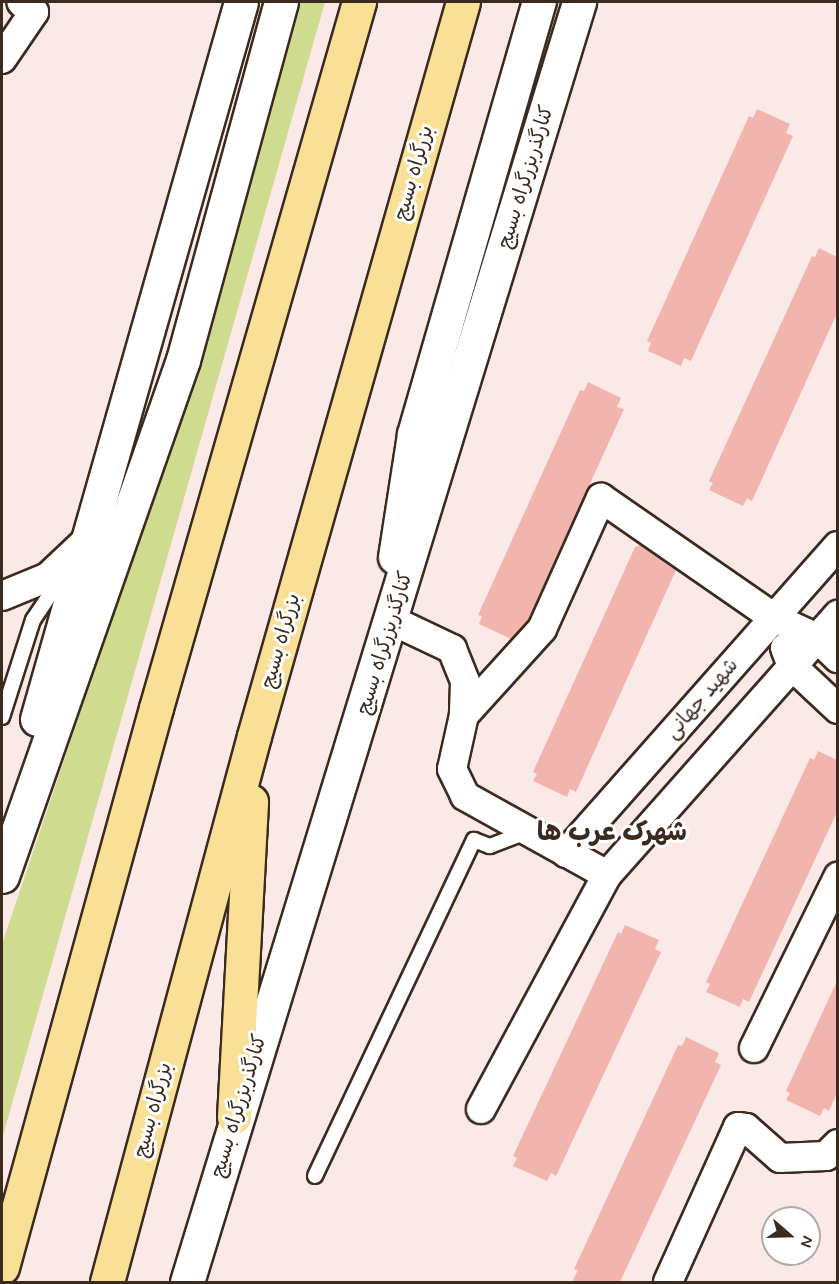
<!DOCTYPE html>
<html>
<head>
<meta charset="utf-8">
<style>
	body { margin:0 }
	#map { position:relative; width:839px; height:1284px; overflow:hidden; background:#fbe9e7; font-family:Mynerve,"Playpen Sans Arabic",sans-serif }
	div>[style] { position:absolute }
	.green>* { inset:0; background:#cfdb8e }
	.building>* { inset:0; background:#f1b5ae }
	.roads { filter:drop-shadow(2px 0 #3b2a1e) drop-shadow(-2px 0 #3b2a1e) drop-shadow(0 2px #3b2a1e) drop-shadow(0 -2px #3b2a1e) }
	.lane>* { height:14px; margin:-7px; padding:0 7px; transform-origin:7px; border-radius:7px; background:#fff }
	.street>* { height:28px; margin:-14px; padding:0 14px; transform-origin:14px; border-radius:14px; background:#fff }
	.secondary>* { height:33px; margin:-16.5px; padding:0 16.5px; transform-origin:16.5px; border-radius:16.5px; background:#fff }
	.highway>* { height:33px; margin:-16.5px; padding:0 16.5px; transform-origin:16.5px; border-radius:16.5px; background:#fadf96 }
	span { translate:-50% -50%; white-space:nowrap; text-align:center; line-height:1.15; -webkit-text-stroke:6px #fff; paint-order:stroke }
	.street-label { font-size:20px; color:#3b2a1e }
	.district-label { font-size:26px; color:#3b2a1e; font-weight:700 }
	.frame { position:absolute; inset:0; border:3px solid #3b2a1e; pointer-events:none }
	.north { position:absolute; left:761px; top:1206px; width:60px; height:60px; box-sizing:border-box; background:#fff; border:2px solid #b1aaa5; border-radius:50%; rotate:110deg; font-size:16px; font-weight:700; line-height:24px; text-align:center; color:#3b2a1e }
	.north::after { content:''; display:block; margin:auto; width:21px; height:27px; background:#3b2a1e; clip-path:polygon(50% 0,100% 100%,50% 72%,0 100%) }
</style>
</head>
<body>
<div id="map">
	<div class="green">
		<i style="clip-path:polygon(300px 2px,325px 2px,2px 1139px,2px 944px,176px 428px)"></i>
	</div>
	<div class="building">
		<i style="clip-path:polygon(757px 109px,790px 124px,786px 133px,793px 136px,691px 361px,684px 358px,681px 366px,648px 351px,651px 343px,647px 341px,749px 116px,753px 118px)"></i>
		<i style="clip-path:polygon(819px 248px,837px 257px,837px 313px,752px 501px,747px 498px,743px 506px,709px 490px,713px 483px,709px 481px,812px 256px,815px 257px)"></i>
		<i style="clip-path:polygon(588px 382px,621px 398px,617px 407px,624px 409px,528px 620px,511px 639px,479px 624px,482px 616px,478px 615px,580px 390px,584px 391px)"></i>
		<i style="clip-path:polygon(640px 545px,676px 570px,576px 792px,570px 789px,567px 797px,533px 781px,537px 774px,533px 772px,635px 547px)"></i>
		<i style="clip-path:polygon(818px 751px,837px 760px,837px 812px,749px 1002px,743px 999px,740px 1007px,706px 992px,710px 984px,706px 982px,810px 758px,814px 760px)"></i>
		<i style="clip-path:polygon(625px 925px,659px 940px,655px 949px,661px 952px,556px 1176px,551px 1173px,547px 1181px,513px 1166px,517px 1158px,513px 1156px,618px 932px,621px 934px)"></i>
		<i style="clip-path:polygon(837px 981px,837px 1093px,829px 1111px,824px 1108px,820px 1116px,786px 1100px,790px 1093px,786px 1091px)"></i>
		<i style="clip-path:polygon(686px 1037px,719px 1053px,715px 1062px,721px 1065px,620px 1282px,572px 1282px,578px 1270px,574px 1269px,678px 1045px,682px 1046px)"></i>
	</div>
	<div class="roads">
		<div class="lane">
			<i style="left:2px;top:717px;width:102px;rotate:-72.3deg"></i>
			<i style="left:33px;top:620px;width:54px;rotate:-56.3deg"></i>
			<i style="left:315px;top:1176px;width:372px;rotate:-64.7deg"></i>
			<i style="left:474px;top:840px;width:17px;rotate:21deg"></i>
			<i style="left:490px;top:846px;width:39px;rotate:-21deg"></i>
		</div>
		<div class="street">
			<i style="left:2px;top:59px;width:57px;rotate:-55.8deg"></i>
			<i style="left:34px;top:12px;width:16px;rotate:-142deg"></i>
			<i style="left:2px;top:596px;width:50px;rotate:-22.4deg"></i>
			<i style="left:48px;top:577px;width:50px;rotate:-43.4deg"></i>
			<i style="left:391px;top:620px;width:68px;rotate:25.4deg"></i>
			<i style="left:452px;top:649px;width:35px;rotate:68deg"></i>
			<i style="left:465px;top:682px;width:33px;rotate:92deg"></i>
			<i style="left:464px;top:715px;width:55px;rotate:102.5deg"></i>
			<i style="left:452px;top:769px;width:30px;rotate:64deg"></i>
			<i style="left:465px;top:796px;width:162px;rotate:29.1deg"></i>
			<i style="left:785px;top:648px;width:19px;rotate:69deg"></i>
			<i style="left:792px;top:666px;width:63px;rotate:43.1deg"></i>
			<i style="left:464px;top:715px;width:116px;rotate:-47.8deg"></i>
			<i style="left:542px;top:629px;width:144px;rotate:-65.8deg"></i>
			<i style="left:601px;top:498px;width:211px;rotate:34.7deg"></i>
			<i style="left:774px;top:618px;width:47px;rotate:24.9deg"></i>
			<i style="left:817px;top:638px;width:29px;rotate:44deg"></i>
			<i style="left:566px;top:853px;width:410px;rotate:-48.5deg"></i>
			<i style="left:754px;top:1048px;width:191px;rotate:-63.8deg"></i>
			<i style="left:481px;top:1109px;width:266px;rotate:-61.7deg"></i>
			<i style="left:607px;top:875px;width:348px;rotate:-48.4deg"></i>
			<i style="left:668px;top:1282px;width:170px;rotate:-65.7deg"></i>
			<i style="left:738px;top:1127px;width:8px;rotate:7deg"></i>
			<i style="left:746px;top:1128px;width:45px;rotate:41.4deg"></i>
			<i style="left:780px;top:1158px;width:46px;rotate:-2.5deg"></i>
			<i style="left:826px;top:1156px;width:17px;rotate:-45deg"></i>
		</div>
		<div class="secondary">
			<i style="left:395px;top:557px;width:124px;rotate:-81.2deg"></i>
			<i style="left:414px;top:434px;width:450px;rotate:-73.9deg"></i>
			<i style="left:37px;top:719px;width:745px;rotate:-74.12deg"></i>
			<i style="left:2px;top:876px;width:547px;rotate:-70.67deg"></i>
			<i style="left:183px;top:360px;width:371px;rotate:-74.7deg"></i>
			<i style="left:187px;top:1282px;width:1339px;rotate:-72.97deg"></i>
		</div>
		<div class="highway">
			<i style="left:234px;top:1117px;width:316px;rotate:-86.9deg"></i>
			<i style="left:2px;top:1267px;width:580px;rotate:-74.6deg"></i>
			<i style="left:156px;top:708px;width:735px;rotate:-73.96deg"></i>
			<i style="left:107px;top:1282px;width:565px;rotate:-74.93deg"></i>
			<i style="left:254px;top:736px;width:763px;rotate:-74.11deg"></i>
		</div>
	</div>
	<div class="street-label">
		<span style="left:414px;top:173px;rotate:-74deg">بزرگراه بسیج</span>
		<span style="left:526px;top:177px;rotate:-73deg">کنارگذربزرگراه بسیج</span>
		<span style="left:281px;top:641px;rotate:-74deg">بزرگراه بسیج</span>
		<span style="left:385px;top:643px;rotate:-73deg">کنارگذربزرگراه بسیج</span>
		<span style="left:702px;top:699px;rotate:-49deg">شهید جهانی</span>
		<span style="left:239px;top:1106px;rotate:-73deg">کنارگذربزرگراه بسیج</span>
		<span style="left:153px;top:1110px;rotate:-75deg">بزرگراه بسیج</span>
	</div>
	<div class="district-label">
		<span style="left:612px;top:834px">شهرک عرب ها</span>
	</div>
	<div class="frame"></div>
	<div class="north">N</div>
</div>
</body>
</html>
